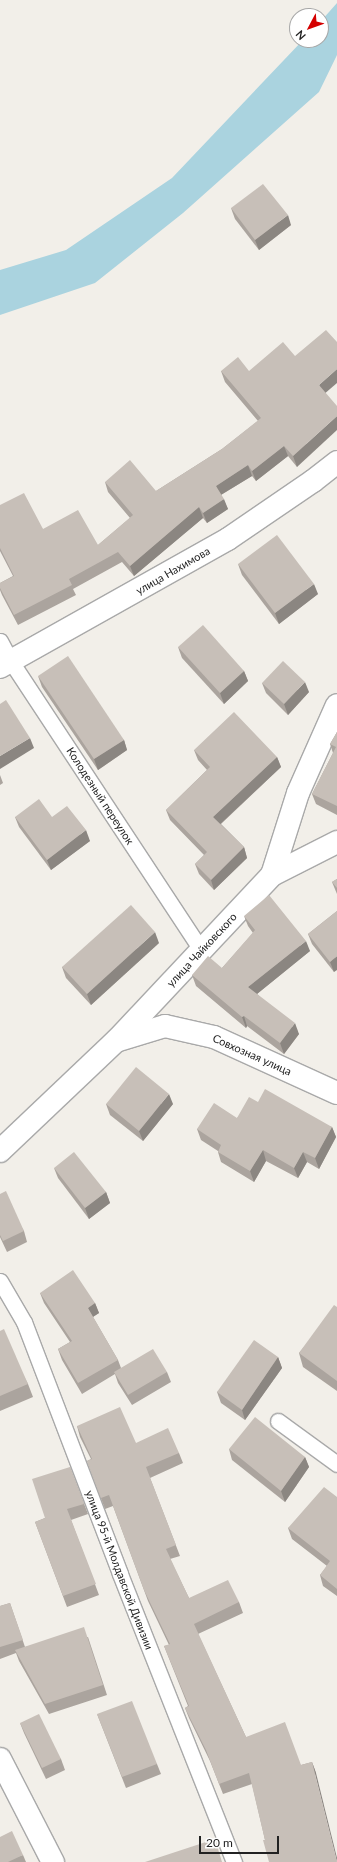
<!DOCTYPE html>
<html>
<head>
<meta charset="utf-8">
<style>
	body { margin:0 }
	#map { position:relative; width:337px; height:1862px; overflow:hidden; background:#f2efe9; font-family:Lato,sans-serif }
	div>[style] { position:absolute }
	.water>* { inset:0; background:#aad3df }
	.roads { filter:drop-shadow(1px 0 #a9a9a9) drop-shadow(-1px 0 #a9a9a9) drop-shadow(0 1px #a9a9a9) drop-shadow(0 -1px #a9a9a9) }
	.service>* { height:15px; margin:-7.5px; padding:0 7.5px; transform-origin:7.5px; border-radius:7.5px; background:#fff }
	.minor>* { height:22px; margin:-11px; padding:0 11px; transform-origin:11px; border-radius:11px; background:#fff }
	.wall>* { inset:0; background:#aba49e }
	.shaded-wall>* { inset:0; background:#8b8681 }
	.building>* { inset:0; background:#c7bfb8 }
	span { translate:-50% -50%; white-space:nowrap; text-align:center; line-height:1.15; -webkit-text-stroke:3px #fff; paint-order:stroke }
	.street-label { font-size:11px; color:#222 }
	.north { position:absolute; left:289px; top:8px; width:40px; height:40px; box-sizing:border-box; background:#fff; border:1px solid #a7a7a7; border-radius:50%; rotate:229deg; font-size:11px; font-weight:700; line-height:16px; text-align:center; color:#222 }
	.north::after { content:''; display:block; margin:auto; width:14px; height:18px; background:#d40000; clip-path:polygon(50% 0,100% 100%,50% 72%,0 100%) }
	.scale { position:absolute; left:199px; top:1836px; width:80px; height:18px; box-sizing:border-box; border:2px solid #222; border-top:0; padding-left:5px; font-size:12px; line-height:14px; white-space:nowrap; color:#222; -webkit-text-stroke:3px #fff; paint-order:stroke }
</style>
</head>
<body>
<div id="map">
	<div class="water">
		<i style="clip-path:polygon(337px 3px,337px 55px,319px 92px,183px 213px,95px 283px,0 315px,0 270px,66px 250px,172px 178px,303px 40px,321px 40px,321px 21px)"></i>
	</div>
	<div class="roads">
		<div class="service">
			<i style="left:0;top:641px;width:21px;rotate:62deg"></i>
			<i style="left:10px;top:660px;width:349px;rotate:56.6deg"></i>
			<i style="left:0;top:1281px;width:48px;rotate:59.7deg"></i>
			<i style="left:24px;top:1322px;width:270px;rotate:69.1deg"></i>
			<i style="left:120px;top:1574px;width:310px;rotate:68.4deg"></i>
			<i style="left:278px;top:1421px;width:73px;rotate:36.1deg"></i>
		</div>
		<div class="minor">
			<i style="left:0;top:667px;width:261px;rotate:-29.3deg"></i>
			<i style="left:228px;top:539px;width:103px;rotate:-34.3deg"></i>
			<i style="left:313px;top:481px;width:31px;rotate:-38deg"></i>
			<i style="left:272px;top:875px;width:73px;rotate:-26.9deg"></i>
			<i style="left:119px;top:1040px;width:48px;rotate:-16.9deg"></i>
			<i style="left:165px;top:1026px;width:50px;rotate:12.7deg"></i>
			<i style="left:214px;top:1037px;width:135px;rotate:24.5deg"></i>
			<i style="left:0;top:1151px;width:161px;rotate:-43.5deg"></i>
			<i style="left:117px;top:1040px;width:226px;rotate:-46.8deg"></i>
			<i style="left:272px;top:875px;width:86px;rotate:-72.4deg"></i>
			<i style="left:298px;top:793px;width:96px;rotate:-66.1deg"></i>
			<i style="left:0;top:1759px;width:116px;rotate:62.8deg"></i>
		</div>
	</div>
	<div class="wall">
		<i style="clip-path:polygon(231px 208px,291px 225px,259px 250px,235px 219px)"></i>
		<i style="clip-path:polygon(221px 371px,249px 371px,326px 393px,297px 467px,288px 456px,256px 481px,252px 476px,221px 495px,228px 509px,207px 523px,203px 518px,134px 576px,122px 562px,73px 589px,76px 595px,18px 625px,2px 595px,0 590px,0 583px,13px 576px,0 551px,0 505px,43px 529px,98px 545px,130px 518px,108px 492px,105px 482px,156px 491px,222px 449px,258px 421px,225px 382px)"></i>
		<i style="clip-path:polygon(238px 564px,318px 594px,279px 624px,242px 575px)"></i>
		<i style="clip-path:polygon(178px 647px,244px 671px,248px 681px,224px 704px,182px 658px)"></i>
		<i style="clip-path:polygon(38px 676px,124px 740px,127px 750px,98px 770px,42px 687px)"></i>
		<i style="clip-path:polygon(262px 683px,309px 692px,288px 715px,266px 693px)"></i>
		<i style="clip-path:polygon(337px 732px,337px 815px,316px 804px,312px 794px,333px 753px,330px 744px)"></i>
		<i style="clip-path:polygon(194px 750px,277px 757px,281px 767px,221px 824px,244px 847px,247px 858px,214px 890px,199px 874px,195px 864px,204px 855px,170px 820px,166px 810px,207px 770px,198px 760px)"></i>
		<i style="clip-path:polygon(0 775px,3px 783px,0 785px)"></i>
		<i style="clip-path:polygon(15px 817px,52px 817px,90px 841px,51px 870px,19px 827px)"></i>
		<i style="clip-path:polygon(337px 879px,337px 894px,332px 882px)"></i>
		<i style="clip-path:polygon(337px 911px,334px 972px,312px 944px,308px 934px)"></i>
		<i style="clip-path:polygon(244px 916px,310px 951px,257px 994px,299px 1034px,284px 1054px,247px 1026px,246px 1028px,196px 986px,192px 975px,222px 968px,253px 933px,248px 926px)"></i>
		<i style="clip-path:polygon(159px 943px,91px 1005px,66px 978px,62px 967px)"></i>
		<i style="clip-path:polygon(258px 1102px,332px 1127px,336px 1137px,319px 1169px,307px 1162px,298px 1178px,266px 1161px,254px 1182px,221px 1162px,218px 1152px,218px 1151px,201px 1140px,197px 1129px,237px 1118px)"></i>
		<i style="clip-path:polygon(106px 1104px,173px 1104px,143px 1141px,110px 1115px)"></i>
		<i style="clip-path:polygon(54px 1168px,106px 1192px,110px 1203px,89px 1219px,58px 1178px)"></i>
		<i style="clip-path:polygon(0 1194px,24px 1231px,27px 1242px,7px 1252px,0 1237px)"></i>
		<i style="clip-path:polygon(40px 1293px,95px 1303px,99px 1313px,93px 1317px,118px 1360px,121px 1368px,167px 1372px,171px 1382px,132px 1405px,118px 1383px,115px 1374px,82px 1394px,62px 1360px,58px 1349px,70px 1342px,44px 1303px)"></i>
		<i style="clip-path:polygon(337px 1307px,337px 1391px,303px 1367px,299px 1353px)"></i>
		<i style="clip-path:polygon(0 1331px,28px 1384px,33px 1397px,0 1411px)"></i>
		<i style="clip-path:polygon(278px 1357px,282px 1368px,245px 1420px,221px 1403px,217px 1392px)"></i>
		<i style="clip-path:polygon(77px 1426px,136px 1443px,179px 1453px,183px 1463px,150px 1478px,180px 1556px,170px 1559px,189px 1598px,239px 1602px,243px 1613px,198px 1634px,246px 1737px,301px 1765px,312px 1762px,316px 1773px,265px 1840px,252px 1784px,223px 1794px,210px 1761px,189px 1718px,185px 1708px,188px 1706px,164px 1646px,169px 1645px,148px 1601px,113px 1506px,105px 1509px,87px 1461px,91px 1459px,80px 1437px)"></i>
		<i style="clip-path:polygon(229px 1449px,305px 1457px,309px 1467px,285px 1502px,232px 1460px)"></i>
		<i style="clip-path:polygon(70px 1467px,88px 1514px,71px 1520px,99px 1595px,67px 1607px,35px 1522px,45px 1518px)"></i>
		<i style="clip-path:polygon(337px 1497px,337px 1596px,323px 1586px,320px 1575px,327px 1566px,292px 1539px,288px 1528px)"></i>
		<i style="clip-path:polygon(10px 1603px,25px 1647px,88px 1637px,107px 1695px,49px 1714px,19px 1661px,16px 1653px,0 1659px,0 1606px)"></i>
		<i style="clip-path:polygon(97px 1714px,157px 1764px,161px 1774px,126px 1788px)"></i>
		<i style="clip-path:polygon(20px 1723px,61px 1759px,65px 1770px,46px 1779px,24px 1733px)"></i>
		<i style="clip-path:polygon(23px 1855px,26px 1862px,0 1862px)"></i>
	</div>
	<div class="shaded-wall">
		<i style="clip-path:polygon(288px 215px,291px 225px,259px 250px,255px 240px)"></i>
		<i style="clip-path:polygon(337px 369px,337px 383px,323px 395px,319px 385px)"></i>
		<i style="clip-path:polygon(337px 416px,337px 430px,297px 467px,293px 456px)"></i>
		<i style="clip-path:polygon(284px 446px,288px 456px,256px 481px,252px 471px)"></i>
		<i style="clip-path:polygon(248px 465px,252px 476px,219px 496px,216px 486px)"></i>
		<i style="clip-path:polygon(224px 499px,228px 509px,207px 523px,203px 513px)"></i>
		<i style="clip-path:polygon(199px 507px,203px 518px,134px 576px,130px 566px)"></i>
		<i style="clip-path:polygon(314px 584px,318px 594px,279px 624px,275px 613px)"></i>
		<i style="clip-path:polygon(244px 671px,248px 681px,224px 704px,220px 693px)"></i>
		<i style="clip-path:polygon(305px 682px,309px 692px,288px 715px,284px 704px)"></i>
		<i style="clip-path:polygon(30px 738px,34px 748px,0 769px,0 756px)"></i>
		<i style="clip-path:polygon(124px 740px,127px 750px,98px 770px,94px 759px)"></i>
		<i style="clip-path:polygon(277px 757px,281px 767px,217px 827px,213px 817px)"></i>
		<i style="clip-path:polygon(86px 830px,90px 841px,51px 870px,47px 860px)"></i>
		<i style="clip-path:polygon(244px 847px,247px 858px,214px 890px,211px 880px)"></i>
		<i style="clip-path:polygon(155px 932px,159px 943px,91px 1005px,87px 994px)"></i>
		<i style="clip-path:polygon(306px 941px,310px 951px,252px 998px,248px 987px)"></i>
		<i style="clip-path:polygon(337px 956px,337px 970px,334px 972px,330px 962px)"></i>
		<i style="clip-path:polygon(244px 1016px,247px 1026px,246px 1028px,242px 1017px)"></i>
		<i style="clip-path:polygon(295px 1023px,299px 1034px,284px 1054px,280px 1043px)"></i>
		<i style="clip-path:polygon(169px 1094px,173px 1104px,143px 1141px,139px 1131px)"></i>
		<i style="clip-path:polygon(332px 1127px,336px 1137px,319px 1169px,315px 1158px)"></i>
		<i style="clip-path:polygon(263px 1150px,266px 1161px,254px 1182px,250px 1171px)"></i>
		<i style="clip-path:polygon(303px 1152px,307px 1162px,298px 1178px,294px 1168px)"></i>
		<i style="clip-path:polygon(106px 1192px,110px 1203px,89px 1219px,85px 1208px)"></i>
		<i style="clip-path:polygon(95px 1303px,99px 1313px,91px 1318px,88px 1308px)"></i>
		<i style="clip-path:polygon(278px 1357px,282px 1368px,245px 1420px,242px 1410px)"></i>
		<i style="clip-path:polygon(305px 1457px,309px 1467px,285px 1502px,281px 1491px)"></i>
		<i style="clip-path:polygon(312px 1762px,316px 1773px,337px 1858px,337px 1862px)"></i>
	</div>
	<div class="building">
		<i style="clip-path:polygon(263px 184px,288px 215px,255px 240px,231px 208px)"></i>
		<i style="clip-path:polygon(326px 330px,337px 342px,337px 369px,319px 385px,337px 406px,337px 416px,293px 456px,284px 446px,252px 471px,248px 465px,216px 486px,224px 499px,203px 513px,199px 507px,130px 566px,118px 552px,69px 579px,72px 585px,14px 615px,0 588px,0 583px,14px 576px,0 548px,0 505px,24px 493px,43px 529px,78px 510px,98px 545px,133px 515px,105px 482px,130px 460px,156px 491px,222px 449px,261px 418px,221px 371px,238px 357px,249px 371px,283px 342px,295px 356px)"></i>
		<i style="clip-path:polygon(277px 535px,314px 584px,275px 613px,238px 564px)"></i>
		<i style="clip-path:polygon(203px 625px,244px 671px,220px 693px,178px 647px)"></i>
		<i style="clip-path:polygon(68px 656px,124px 740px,94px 759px,38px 676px)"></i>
		<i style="clip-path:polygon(283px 661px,305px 682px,284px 704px,262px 683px)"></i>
		<i style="clip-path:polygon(6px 700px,30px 738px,0 756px,0 704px)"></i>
		<i style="clip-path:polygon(234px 712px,277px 757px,213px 817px,244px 847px,211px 880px,195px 864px,207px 852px,166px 810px,210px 767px,194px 750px)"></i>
		<i style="clip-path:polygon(337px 732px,337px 806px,312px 794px,336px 747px,330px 744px)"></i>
		<i style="clip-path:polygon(39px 799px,52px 817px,67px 806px,86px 830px,47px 860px,15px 817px)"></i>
		<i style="clip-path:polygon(337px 879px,337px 888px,332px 882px)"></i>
		<i style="clip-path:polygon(269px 895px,306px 941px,248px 987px,295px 1023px,280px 1043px,244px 1016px,242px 1017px,192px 975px,208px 956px,222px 968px,255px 930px,244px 916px)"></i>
		<i style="clip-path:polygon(131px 905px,155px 932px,87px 994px,62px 967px)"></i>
		<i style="clip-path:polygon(337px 911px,337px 956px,330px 962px,308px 934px)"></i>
		<i style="clip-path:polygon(136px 1067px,169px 1094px,139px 1131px,106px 1104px)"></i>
		<i style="clip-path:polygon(265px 1089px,332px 1127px,315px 1158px,303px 1152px,294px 1168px,263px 1150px,250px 1171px,218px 1152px,221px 1145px,197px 1129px,214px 1103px,237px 1118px,249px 1097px,258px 1102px)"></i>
		<i style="clip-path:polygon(74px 1152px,106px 1192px,85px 1208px,54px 1168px)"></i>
		<i style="clip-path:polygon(6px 1191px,24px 1231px,3px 1241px,0 1235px,0 1194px)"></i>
		<i style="clip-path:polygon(73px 1270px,95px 1303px,88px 1308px,118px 1360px,78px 1383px,58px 1349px,72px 1341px,40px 1293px)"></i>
		<i style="clip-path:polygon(334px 1305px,337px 1307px,337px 1381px,299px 1353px)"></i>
		<i style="clip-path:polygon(4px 1329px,28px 1384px,0 1396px,0 1331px)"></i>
		<i style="clip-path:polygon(254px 1340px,278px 1357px,242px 1410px,217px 1392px)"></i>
		<i style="clip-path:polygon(153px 1349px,167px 1372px,128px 1395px,114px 1372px)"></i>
		<i style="clip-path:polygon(120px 1407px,136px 1443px,168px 1428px,179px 1453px,146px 1467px,176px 1545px,166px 1549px,189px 1598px,228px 1580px,239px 1602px,194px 1624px,246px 1737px,285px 1722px,301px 1765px,312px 1762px,337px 1862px,269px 1862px,263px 1840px,265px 1840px,249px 1773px,219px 1784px,206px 1750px,185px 1708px,189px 1706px,164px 1646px,170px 1644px,144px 1590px,109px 1495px,101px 1498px,87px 1461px,92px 1459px,77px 1426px)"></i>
		<i style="clip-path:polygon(255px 1417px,305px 1457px,281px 1491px,229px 1449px)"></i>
		<i style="clip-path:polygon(70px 1467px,84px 1504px,67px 1509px,96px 1584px,63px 1596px,35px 1522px,45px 1518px,32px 1479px)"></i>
		<i style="clip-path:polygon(324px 1487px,337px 1497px,337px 1589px,320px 1575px,330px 1561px,288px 1528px)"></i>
		<i style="clip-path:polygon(10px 1603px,23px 1640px,0 1647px,0 1606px)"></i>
		<i style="clip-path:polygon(84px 1627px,103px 1685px,45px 1704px,15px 1650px)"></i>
		<i style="clip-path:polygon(132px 1701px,157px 1764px,122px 1777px,97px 1714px)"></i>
		<i style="clip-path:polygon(39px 1714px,61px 1759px,42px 1768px,20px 1723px)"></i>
		<i style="clip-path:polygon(12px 1831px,23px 1855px,8px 1862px,0 1862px,0 1837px)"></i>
		<i style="clip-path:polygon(215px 1839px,222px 1862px,145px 1862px)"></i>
	</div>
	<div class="street-label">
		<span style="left:173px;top:571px;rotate:-30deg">улица Нахимова</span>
		<span style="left:100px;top:796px;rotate:57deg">Колодезный переулок</span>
		<span style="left:202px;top:950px;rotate:-47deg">улица Чайковского</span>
		<span style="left:252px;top:1055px;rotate:24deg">Совхозная улица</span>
		<span style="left:119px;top:1570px;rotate:69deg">улица 95-й Молдавской Дивизии</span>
	</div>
	<div class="north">N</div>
	<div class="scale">20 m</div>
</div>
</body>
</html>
